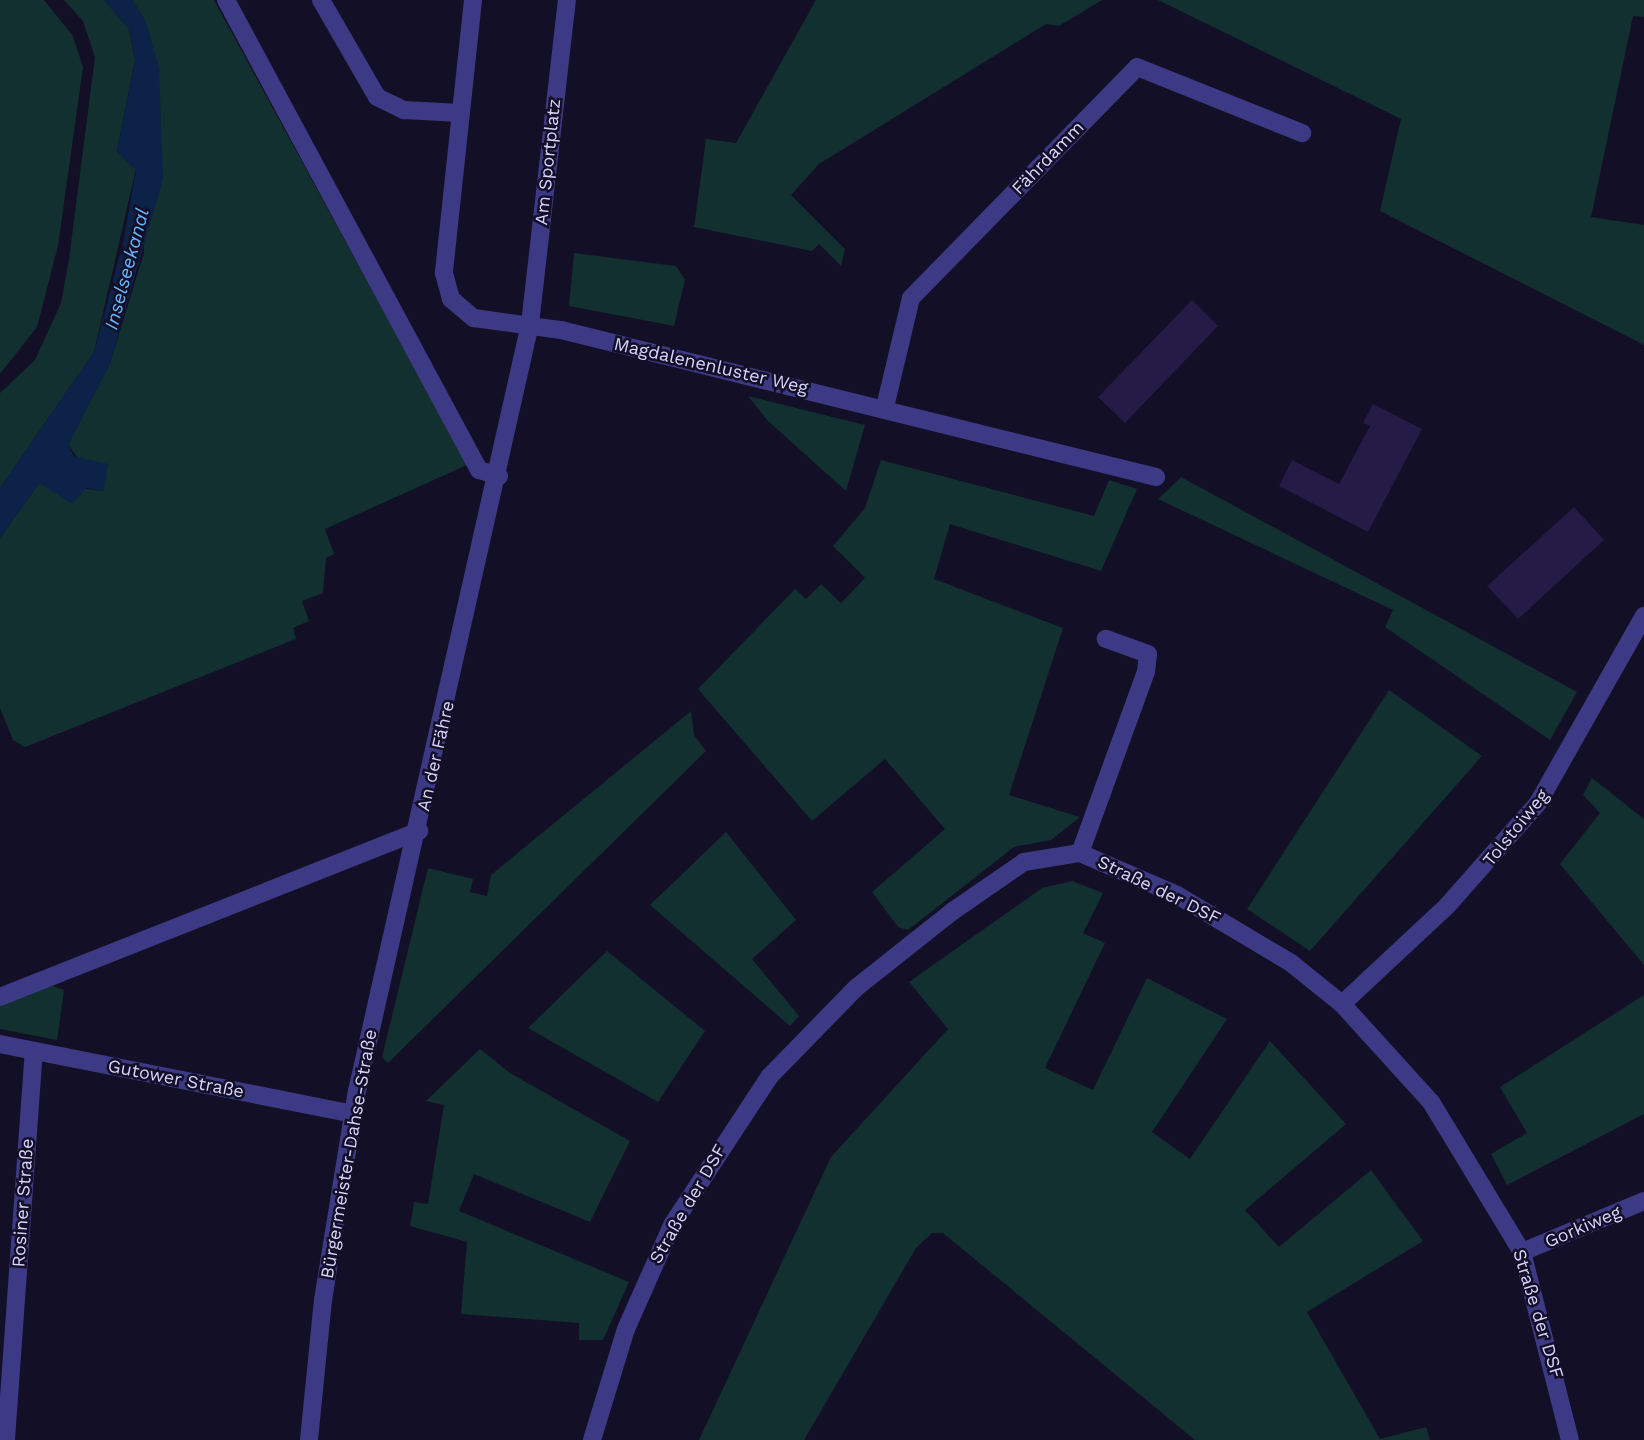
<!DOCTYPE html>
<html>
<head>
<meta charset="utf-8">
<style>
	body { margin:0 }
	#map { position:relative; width:1644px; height:1440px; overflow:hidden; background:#130f26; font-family:"Work Sans",sans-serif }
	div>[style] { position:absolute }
	.green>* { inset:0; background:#12302f }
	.water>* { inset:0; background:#0c2248 }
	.building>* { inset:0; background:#241b47 }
	.minor>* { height:18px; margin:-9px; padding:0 9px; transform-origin:9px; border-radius:9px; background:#3d3a85 }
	span { translate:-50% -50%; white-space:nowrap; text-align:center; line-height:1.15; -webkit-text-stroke:5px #130f26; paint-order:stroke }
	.street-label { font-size:18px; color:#d9d4ff }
	.water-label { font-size:19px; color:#62b6ff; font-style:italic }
</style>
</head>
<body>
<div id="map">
	<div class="green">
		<i style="clip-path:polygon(0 0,44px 0,73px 36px,83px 67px,58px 246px,37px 327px,0 374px)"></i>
		<i style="clip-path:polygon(64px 0,104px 0,129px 29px,135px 60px,117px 151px,136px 169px,94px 352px,0 488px,0 393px,35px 360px,61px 303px,69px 259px,95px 57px,83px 21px)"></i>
		<i style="clip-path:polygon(132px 0,214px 0,467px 465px,325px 529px,334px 554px,326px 558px,323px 593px,302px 601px,309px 621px,293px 628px,296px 639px,25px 747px,13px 740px,0 708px,0 538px,39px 483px,103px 491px,68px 445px,110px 363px,144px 253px,146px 22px)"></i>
		<i style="clip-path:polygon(816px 0,1102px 0,1059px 26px,1046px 24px,819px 164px,791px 195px,845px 249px,841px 266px,819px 244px,812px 251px,694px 227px,706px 139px,736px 143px)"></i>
		<i style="clip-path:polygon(1158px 0,1644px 0,1644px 17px,1633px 16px,1591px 217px,1644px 225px,1644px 345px,1380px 211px,1401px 119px)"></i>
		<i style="clip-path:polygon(574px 253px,676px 266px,685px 280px,674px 326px,569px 306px)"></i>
		<i style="clip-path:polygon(748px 396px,865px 425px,846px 491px,768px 421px)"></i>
		<i style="clip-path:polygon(881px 460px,1094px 516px,1109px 480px,1137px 489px,1101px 571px,950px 524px,934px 579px,1063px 628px,1009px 795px,1080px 817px,1051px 840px,1014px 847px,908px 930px,898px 927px,872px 892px,945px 829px,885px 759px,812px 821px,698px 689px,795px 589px,806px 599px,821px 584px,841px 603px,865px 578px,833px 546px,865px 508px)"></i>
		<i style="clip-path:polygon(1181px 477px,1577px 692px,1550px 740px,1385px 627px,1393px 610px,1158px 499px)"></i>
		<i style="clip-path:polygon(1389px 690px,1482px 756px,1310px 951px,1247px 909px)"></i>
		<i style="clip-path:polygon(691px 711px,694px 735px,706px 751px,388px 1063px,382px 1057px,428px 868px,473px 879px,470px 892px,487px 896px,491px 875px)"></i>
		<i style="clip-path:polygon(1592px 778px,1644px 819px,1644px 965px,1560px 864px,1600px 813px,1583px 795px)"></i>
		<i style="clip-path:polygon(726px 832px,796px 920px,752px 959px,799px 1016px,790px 1026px,650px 905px)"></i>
		<i style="clip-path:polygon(1072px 881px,1103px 893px,1083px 933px,1105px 943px,1045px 1068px,1093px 1090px,1147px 978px,1227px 1019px,1152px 1132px,1190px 1159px,1270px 1041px,1346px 1124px,1245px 1210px,1279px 1247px,1371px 1170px,1423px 1241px,1307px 1312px,1380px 1439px,1426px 1427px,1430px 1440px,1195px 1440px,943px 1233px,932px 1233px,916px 1248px,804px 1440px,699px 1440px,831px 1157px,948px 1029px,909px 982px,1042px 888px)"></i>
		<i style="clip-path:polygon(607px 951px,705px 1031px,658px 1102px,528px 1028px)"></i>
		<i style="clip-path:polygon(50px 985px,64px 990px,57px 1040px,0 1029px,0 1005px)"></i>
		<i style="clip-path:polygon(1644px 995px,1644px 1114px,1507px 1185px,1491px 1154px,1527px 1133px,1500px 1087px)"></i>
		<i style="clip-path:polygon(480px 1049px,510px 1073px,630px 1141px,590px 1222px,474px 1174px,459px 1211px,629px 1282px,603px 1340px,579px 1340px,579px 1323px,461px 1314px,467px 1242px,410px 1226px,414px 1202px,428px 1204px,444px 1105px,426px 1101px)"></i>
	</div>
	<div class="water">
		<i style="clip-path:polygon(104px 0,132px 0,146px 22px,159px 68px,163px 179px,110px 363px,68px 445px,74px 456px,108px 464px,104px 491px,86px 488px,72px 504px,39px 483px,0 538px,0 488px,94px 352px,123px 243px,136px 171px,117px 151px,135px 60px,129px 29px)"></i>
	</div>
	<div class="building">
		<i style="clip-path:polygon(1192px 300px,1218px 326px,1125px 423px,1098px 397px)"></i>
		<i style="clip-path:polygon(1373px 404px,1422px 429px,1368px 532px,1279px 486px,1292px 460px,1339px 484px,1370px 426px,1363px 423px)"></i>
		<i style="clip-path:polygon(1574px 507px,1604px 540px,1518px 619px,1487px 586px)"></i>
	</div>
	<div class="minor">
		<i style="left:226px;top:0;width:534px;rotate:61.71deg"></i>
		<i style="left:479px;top:470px;width:21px;rotate:17deg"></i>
		<i style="left:321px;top:0;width:112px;rotate:60deg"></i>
		<i style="left:377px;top:97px;width:30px;rotate:26deg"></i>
		<i style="left:404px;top:110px;width:56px;rotate:3.1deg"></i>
		<i style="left:473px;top:0;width:275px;rotate:96.1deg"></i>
		<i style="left:444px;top:273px;width:27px;rotate:75deg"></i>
		<i style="left:451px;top:299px;width:30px;rotate:40deg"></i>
		<i style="left:474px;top:318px;width:88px;rotate:7.9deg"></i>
		<i style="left:561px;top:330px;width:613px;rotate:13.88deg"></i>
		<i style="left:885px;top:407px;width:112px;rotate:-76.6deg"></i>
		<i style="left:911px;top:298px;width:323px;rotate:-45.6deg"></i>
		<i style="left:1137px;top:67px;width:178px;rotate:21.8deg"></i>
		<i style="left:1080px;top:853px;width:193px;rotate:-70deg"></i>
		<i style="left:1146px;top:672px;width:18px;rotate:-84deg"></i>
		<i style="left:1148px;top:654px;width:45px;rotate:-160.3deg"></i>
		<i style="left:0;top:997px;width:451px;rotate:-21.6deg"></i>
		<i style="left:1342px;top:1004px;width:144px;rotate:-43deg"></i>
		<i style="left:1447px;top:906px;width:137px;rotate:-48.5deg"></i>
		<i style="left:1538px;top:803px;width:215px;rotate:-60.5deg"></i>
		<i style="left:0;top:1044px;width:359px;rotate:11.2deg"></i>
		<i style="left:1522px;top:1252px;width:132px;rotate:-22.7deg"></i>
		<i style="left:6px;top:1439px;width:389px;rotate:-85.9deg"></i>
		<i style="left:309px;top:1440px;width:141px;rotate:-84.3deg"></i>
		<i style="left:323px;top:1300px;width:212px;rotate:-80.8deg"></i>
		<i style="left:357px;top:1091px;width:786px;rotate:-77.29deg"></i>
		<i style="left:530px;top:324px;width:326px;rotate:-83.5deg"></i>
		<i style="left:592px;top:1440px;width:116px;rotate:-73deg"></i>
		<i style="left:626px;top:1329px;width:114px;rotate:-66.1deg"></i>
		<i style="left:672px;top:1225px;width:178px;rotate:-56.7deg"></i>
		<i style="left:770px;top:1076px;width:124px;rotate:-45.7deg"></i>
		<i style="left:857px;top:987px;width:122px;rotate:-38.4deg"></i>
		<i style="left:953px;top:911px;width:86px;rotate:-34.6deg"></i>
		<i style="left:1024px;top:862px;width:57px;rotate:-9.1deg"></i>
		<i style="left:1080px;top:853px;width:106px;rotate:23.4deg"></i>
		<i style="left:1177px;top:895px;width:133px;rotate:30.8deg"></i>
		<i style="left:1291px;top:963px;width:65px;rotate:38.8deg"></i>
		<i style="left:1342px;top:1004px;width:132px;rotate:47.8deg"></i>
		<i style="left:1431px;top:1102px;width:175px;rotate:58.8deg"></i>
		<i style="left:1522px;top:1252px;width:194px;rotate:75.7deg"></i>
	</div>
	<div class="street-label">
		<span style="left:1048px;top:158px;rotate:-46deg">Fährdamm</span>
		<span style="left:548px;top:162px;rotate:-84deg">Am Sportplatz</span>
		<span style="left:711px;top:366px;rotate:13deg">Magdalenenluster Weg</span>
		<span style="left:436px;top:756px;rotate:-77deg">An der Fähre</span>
		<span style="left:1516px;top:828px;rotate:-51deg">Tolstoiweg</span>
		<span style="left:1159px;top:890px;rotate:26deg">Straße der DSF</span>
		<span style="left:176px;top:1079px;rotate:11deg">Gutower Straße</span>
		<span style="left:349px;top:1154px;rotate:-80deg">Bürgermeister-Dahse-Straße</span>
		<span style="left:23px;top:1203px;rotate:-86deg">Rosiner Straße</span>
		<span style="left:688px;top:1204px;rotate:-60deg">Straße der DSF</span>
		<span style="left:1583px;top:1227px;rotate:-23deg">Gorkiweg</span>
		<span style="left:1538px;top:1314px;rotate:73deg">Straße der DSF</span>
	</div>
	<div class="water-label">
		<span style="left:127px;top:269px;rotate:-75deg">Inselseekanal</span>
	</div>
</div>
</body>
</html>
